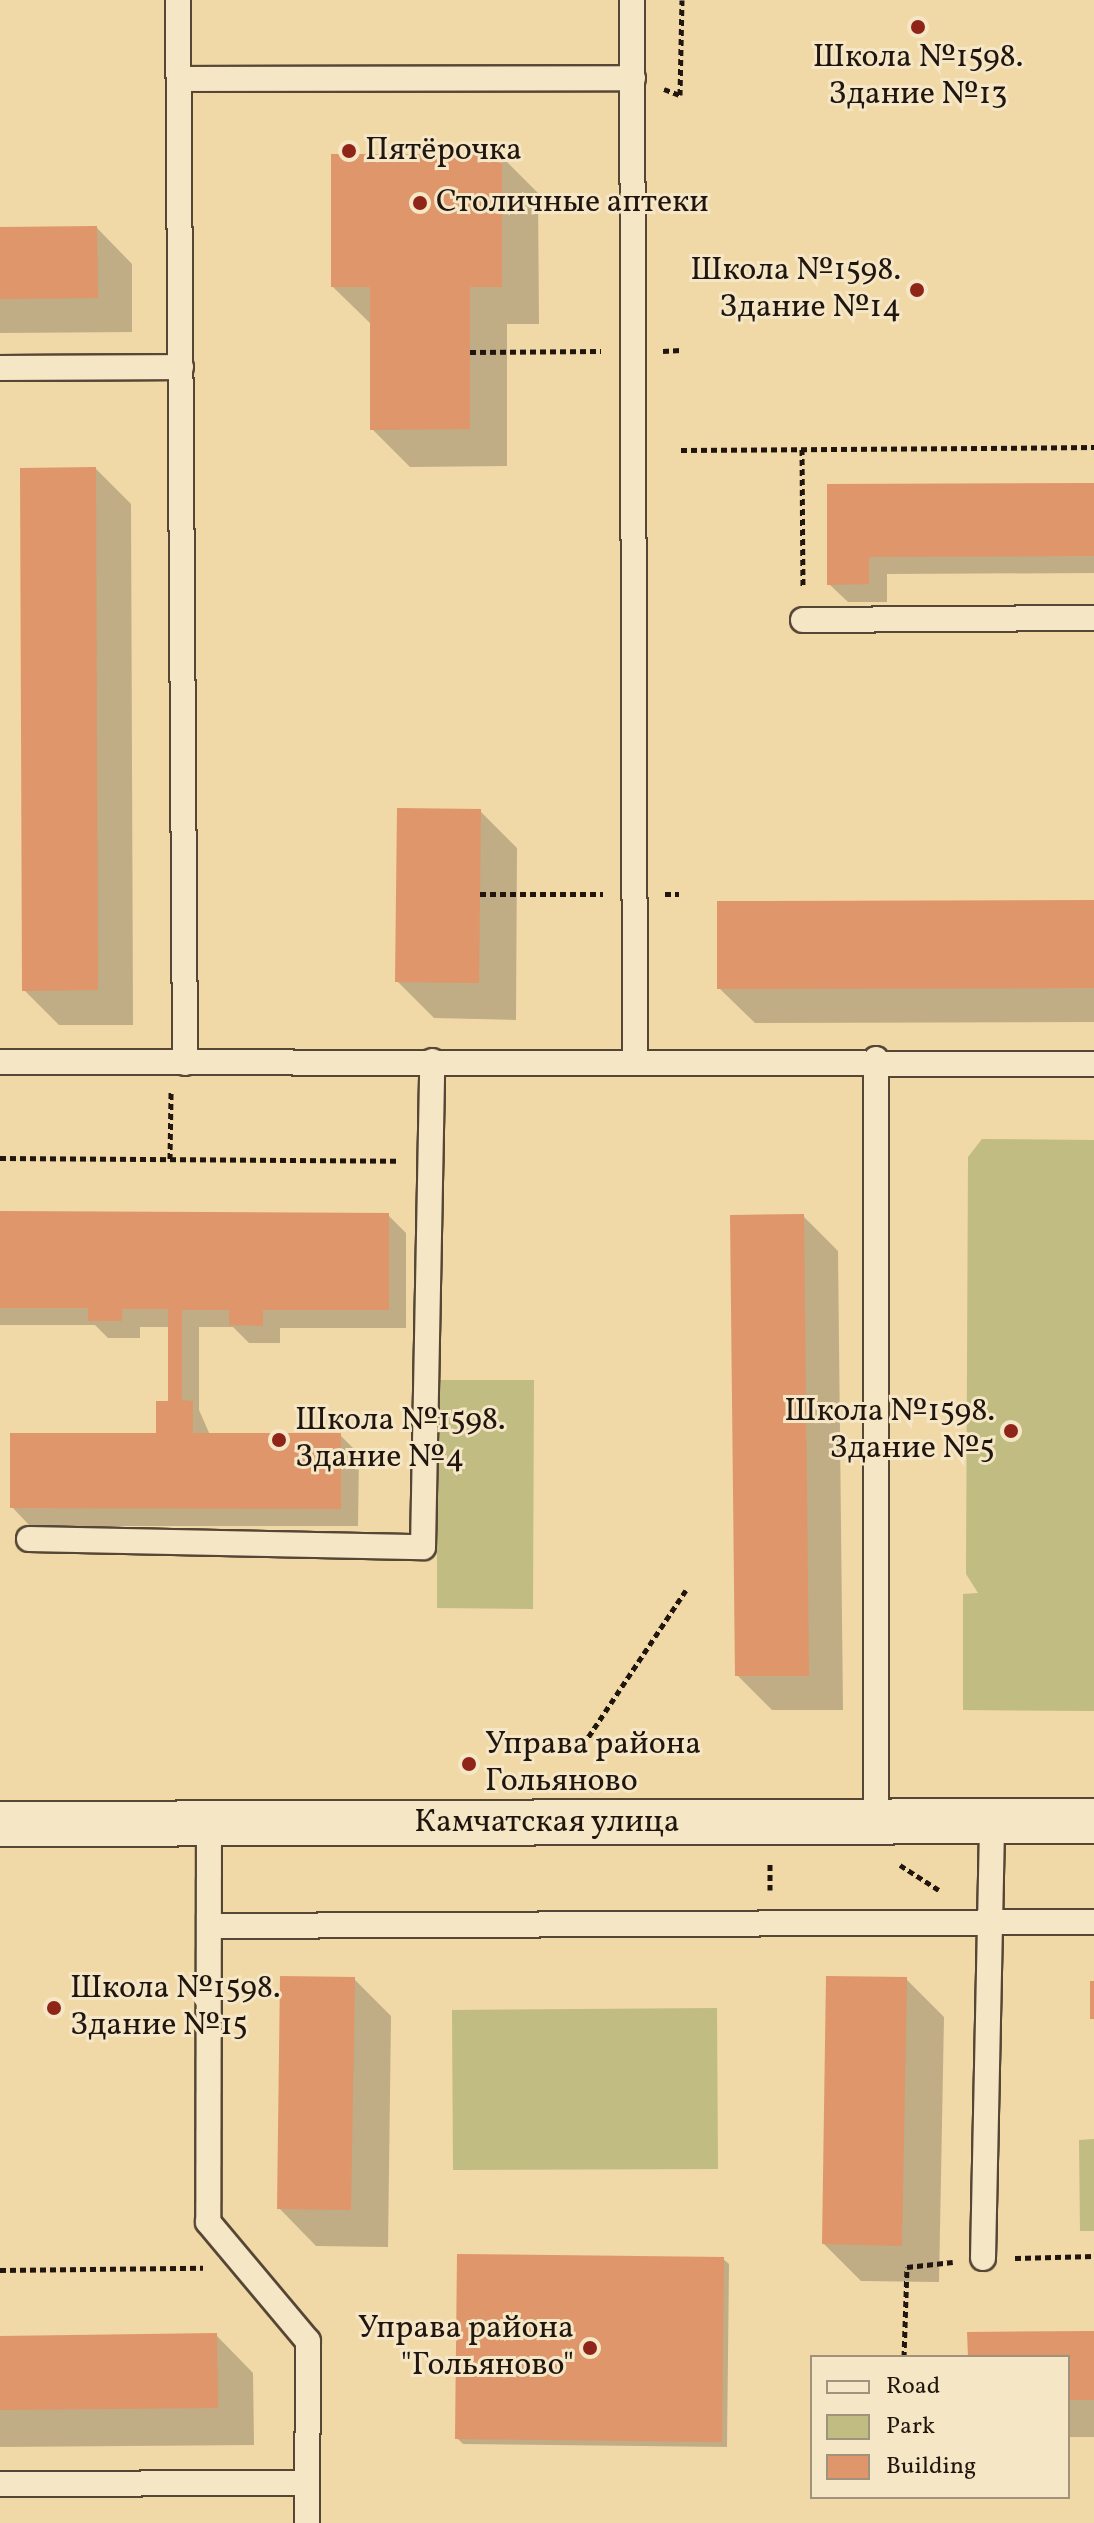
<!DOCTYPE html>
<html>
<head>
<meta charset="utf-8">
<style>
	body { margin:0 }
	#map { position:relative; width:1094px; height:2523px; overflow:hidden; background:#f0d8a7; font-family:Vollkorn,serif }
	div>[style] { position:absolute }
	.green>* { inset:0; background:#c1bc82 }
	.shadow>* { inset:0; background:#0003 }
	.building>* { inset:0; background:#de966a }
	.path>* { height:5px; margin-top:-2.5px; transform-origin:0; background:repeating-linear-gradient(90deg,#21160f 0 6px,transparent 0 10px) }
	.roads { filter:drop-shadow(2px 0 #554635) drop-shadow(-2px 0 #554635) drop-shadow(0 2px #554635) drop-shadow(0 -2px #554635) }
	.service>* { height:24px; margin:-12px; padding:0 12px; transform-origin:12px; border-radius:12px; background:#f5e6c6 }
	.minor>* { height:44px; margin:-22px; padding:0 22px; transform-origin:22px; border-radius:22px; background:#f5e6c6 }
	.dots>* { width:22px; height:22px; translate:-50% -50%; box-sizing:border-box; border:4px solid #f5e6c6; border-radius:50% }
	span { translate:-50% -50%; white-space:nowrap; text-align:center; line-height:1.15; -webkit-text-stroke:6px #f5e6c6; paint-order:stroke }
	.poi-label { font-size:32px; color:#21160f }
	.left { translate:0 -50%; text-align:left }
	.right { translate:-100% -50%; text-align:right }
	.street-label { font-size:32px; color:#21160f }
	.legend { position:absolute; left:810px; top:2355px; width:260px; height:144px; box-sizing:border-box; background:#f5e6c6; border:2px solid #a0937d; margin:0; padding:10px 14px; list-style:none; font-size:24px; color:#21160f }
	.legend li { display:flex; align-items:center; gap:16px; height:40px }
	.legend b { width:40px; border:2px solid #a0937d }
</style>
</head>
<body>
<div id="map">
	<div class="green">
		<i style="clip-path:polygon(982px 1139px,1094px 1140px,1094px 1711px,963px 1710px,963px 1594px,978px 1593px,966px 1574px,968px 1157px)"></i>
		<i style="clip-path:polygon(437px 1380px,534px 1380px,533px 1609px,437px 1608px)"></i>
		<i style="clip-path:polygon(717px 2008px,718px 2169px,453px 2170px,452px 2010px)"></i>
		<i style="clip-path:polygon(1094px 2139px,1094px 2231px,1080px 2231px,1079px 2140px)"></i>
	</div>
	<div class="shadow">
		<i style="clip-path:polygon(501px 156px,538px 193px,539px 324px,507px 324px,507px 466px,410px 467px,372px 429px,371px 324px,333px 287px)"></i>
		<i style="clip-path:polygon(97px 228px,132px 264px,132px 332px,0 333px,0 229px)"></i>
		<i style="clip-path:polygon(96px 469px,131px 504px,133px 1025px,59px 1025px,24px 990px)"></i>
		<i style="clip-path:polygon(1094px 485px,1094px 573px,887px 574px,887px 602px,848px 602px,829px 584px,829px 486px)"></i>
		<i style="clip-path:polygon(480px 811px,517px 848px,516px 1020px,434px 1018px,397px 981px)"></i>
		<i style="clip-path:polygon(1094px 902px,1094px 1022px,755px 1023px,719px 988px)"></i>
		<i style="clip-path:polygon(0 1213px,388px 1215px,406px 1233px,406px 1328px,280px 1328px,280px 1343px,249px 1343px,233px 1327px,199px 1327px,199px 1410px,210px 1435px,340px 1435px,359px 1454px,358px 1526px,30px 1526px,12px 1507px,158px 1435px,170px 1403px,170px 1327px,140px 1327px,140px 1338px,108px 1338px,95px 1325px,0 1325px)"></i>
		<i style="clip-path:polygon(803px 1216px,838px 1251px,843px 1710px,772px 1710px,737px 1675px)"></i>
		<i style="clip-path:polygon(354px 1979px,391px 2016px,388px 2247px,316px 2246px,279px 2208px)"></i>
		<i style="clip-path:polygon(906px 1979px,944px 2017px,939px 2282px,861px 2281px,824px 2244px)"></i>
		<i style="clip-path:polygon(723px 2259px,729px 2264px,727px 2447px,463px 2444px,457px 2438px)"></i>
		<i style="clip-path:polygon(1094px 2333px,1094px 2437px,1068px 2437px,1068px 2357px,970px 2357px)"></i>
		<i style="clip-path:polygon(216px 2335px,253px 2373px,254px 2445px,0 2447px,0 2338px)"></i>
	</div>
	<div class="building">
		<i style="clip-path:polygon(331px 154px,502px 154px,502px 287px,470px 287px,470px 429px,370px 430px,370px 287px,331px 287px)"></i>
		<i style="clip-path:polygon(97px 226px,98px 298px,0 299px,0 227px)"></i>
		<i style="clip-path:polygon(96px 467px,98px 990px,22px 991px,20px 468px)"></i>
		<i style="clip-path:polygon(1094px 483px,1094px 556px,869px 557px,869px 584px,827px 585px,827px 484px)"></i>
		<i style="clip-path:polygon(397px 808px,481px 809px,479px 983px,395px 982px)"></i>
		<i style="clip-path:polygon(1094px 900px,1094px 988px,717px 989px,717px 901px)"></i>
		<i style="clip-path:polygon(0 1211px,389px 1213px,389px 1310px,263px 1310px,263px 1326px,229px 1325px,229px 1310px,182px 1310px,182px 1400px,193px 1401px,193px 1433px,341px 1433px,341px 1509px,10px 1508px,10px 1433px,156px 1433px,156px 1401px,168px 1401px,168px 1309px,122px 1309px,122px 1321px,88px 1321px,88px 1308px,0 1308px)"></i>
		<i style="clip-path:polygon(804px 1214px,809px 1676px,735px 1676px,730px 1215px)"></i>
		<i style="clip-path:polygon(280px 1976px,355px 1977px,351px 2210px,277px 2209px)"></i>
		<i style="clip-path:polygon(826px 1976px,907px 1977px,902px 2246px,822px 2244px)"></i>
		<i style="clip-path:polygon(1090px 1981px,1094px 1981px,1094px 2019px,1090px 2019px)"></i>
		<i style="clip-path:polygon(457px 2254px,724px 2257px,722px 2442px,455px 2439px)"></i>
		<i style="clip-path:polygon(1094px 2331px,1094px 2400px,1068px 2400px,1068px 2357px,968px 2357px,967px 2332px)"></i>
		<i style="clip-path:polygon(217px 2333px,218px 2408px,0 2410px,0 2336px)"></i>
	</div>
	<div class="path">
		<i style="left:664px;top:89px;width:17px;rotate:21deg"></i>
		<i style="left:680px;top:95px;width:95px;rotate:-88.8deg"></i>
		<i style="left:663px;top:351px;width:18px;rotate:-3deg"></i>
		<i style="left:470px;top:352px;width:131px;rotate:-0.4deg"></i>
		<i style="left:802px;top:449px;width:138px;rotate:89.6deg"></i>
		<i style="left:681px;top:450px;width:413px;rotate:-0.4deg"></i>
		<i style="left:480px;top:894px;width:123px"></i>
		<i style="left:665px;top:894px;width:14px"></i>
		<i style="left:0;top:1158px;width:397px;rotate:0.4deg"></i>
		<i style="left:170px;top:1159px;width:67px;rotate:-89.1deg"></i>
		<i style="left:583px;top:1745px;width:186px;rotate:-56.4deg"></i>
		<i style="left:770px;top:1864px;width:26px;rotate:90deg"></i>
		<i style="left:900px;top:1865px;width:46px;rotate:32.7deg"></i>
		<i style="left:1015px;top:2258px;width:79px;rotate:-1.5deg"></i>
		<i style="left:0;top:2270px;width:203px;rotate:-0.6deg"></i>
		<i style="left:904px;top:2357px;width:90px;rotate:-88.1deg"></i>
		<i style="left:907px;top:2267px;width:46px;rotate:-6.2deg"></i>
	</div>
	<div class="roads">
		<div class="service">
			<i style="left:178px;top:0;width:1063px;rotate:89.62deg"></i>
			<i style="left:632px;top:0;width:1060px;rotate:89.84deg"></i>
			<i style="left:179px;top:79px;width:454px;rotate:-0.1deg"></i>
			<i style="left:0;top:368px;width:181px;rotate:-0.3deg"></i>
			<i style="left:803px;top:620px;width:291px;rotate:-0.4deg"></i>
			<i style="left:876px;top:1059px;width:762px;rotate:90deg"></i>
			<i style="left:0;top:1062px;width:1094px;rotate:0.1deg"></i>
			<i style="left:29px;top:1539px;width:394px;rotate:1.2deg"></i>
			<i style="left:423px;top:1547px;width:486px;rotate:-88.9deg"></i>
			<i style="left:209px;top:1825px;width:397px;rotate:90.1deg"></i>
			<i style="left:208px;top:2222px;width:155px;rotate:50deg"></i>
			<i style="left:308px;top:2341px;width:182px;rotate:90.3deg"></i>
			<i style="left:209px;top:1926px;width:885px;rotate:-0.26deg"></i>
			<i style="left:983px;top:2258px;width:436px;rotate:-88.8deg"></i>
			<i style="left:0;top:2484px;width:307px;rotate:-0.2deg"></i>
		</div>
		<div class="minor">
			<i style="left:0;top:1824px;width:1094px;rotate:-0.16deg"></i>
		</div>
	</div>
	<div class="dots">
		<i style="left:918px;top:27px;background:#8f2418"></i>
		<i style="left:349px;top:151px;background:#8f2418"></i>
		<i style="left:420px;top:203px;background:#8f2418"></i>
		<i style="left:917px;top:290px;background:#8f2418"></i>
		<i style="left:1011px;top:1431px;background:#8f2418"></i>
		<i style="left:279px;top:1440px;background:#8f2418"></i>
		<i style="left:469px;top:1764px;background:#8f2418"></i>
		<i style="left:54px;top:2008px;background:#8f2418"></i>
		<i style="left:590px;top:2348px;background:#8f2418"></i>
	</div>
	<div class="poi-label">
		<span style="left:918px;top:77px">Школа №1598.<br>Здание №13</span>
		<span class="left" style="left:365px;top:151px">Пятёрочка</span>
		<span class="left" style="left:436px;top:203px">Столичные аптеки</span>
		<span class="right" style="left:901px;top:290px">Школа №1598.<br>Здание №14</span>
		<span class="right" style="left:995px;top:1431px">Школа №1598.<br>Здание №5</span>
		<span class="left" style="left:295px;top:1440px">Школа №1598.<br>Здание №4</span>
		<span class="left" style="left:485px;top:1764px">Управа района<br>Гольяново</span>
		<span class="left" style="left:70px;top:2008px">Школа №1598.<br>Здание №15</span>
		<span class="right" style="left:574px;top:2348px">Управа района<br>"Гольяново"</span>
	</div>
	<div class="street-label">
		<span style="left:547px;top:1823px">Камчатская улица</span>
	</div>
	<ul class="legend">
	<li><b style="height:10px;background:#f5e6c6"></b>Road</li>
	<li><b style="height:22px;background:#c1bc82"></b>Park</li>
	<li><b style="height:22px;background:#de966a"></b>Building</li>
	</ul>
</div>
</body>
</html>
